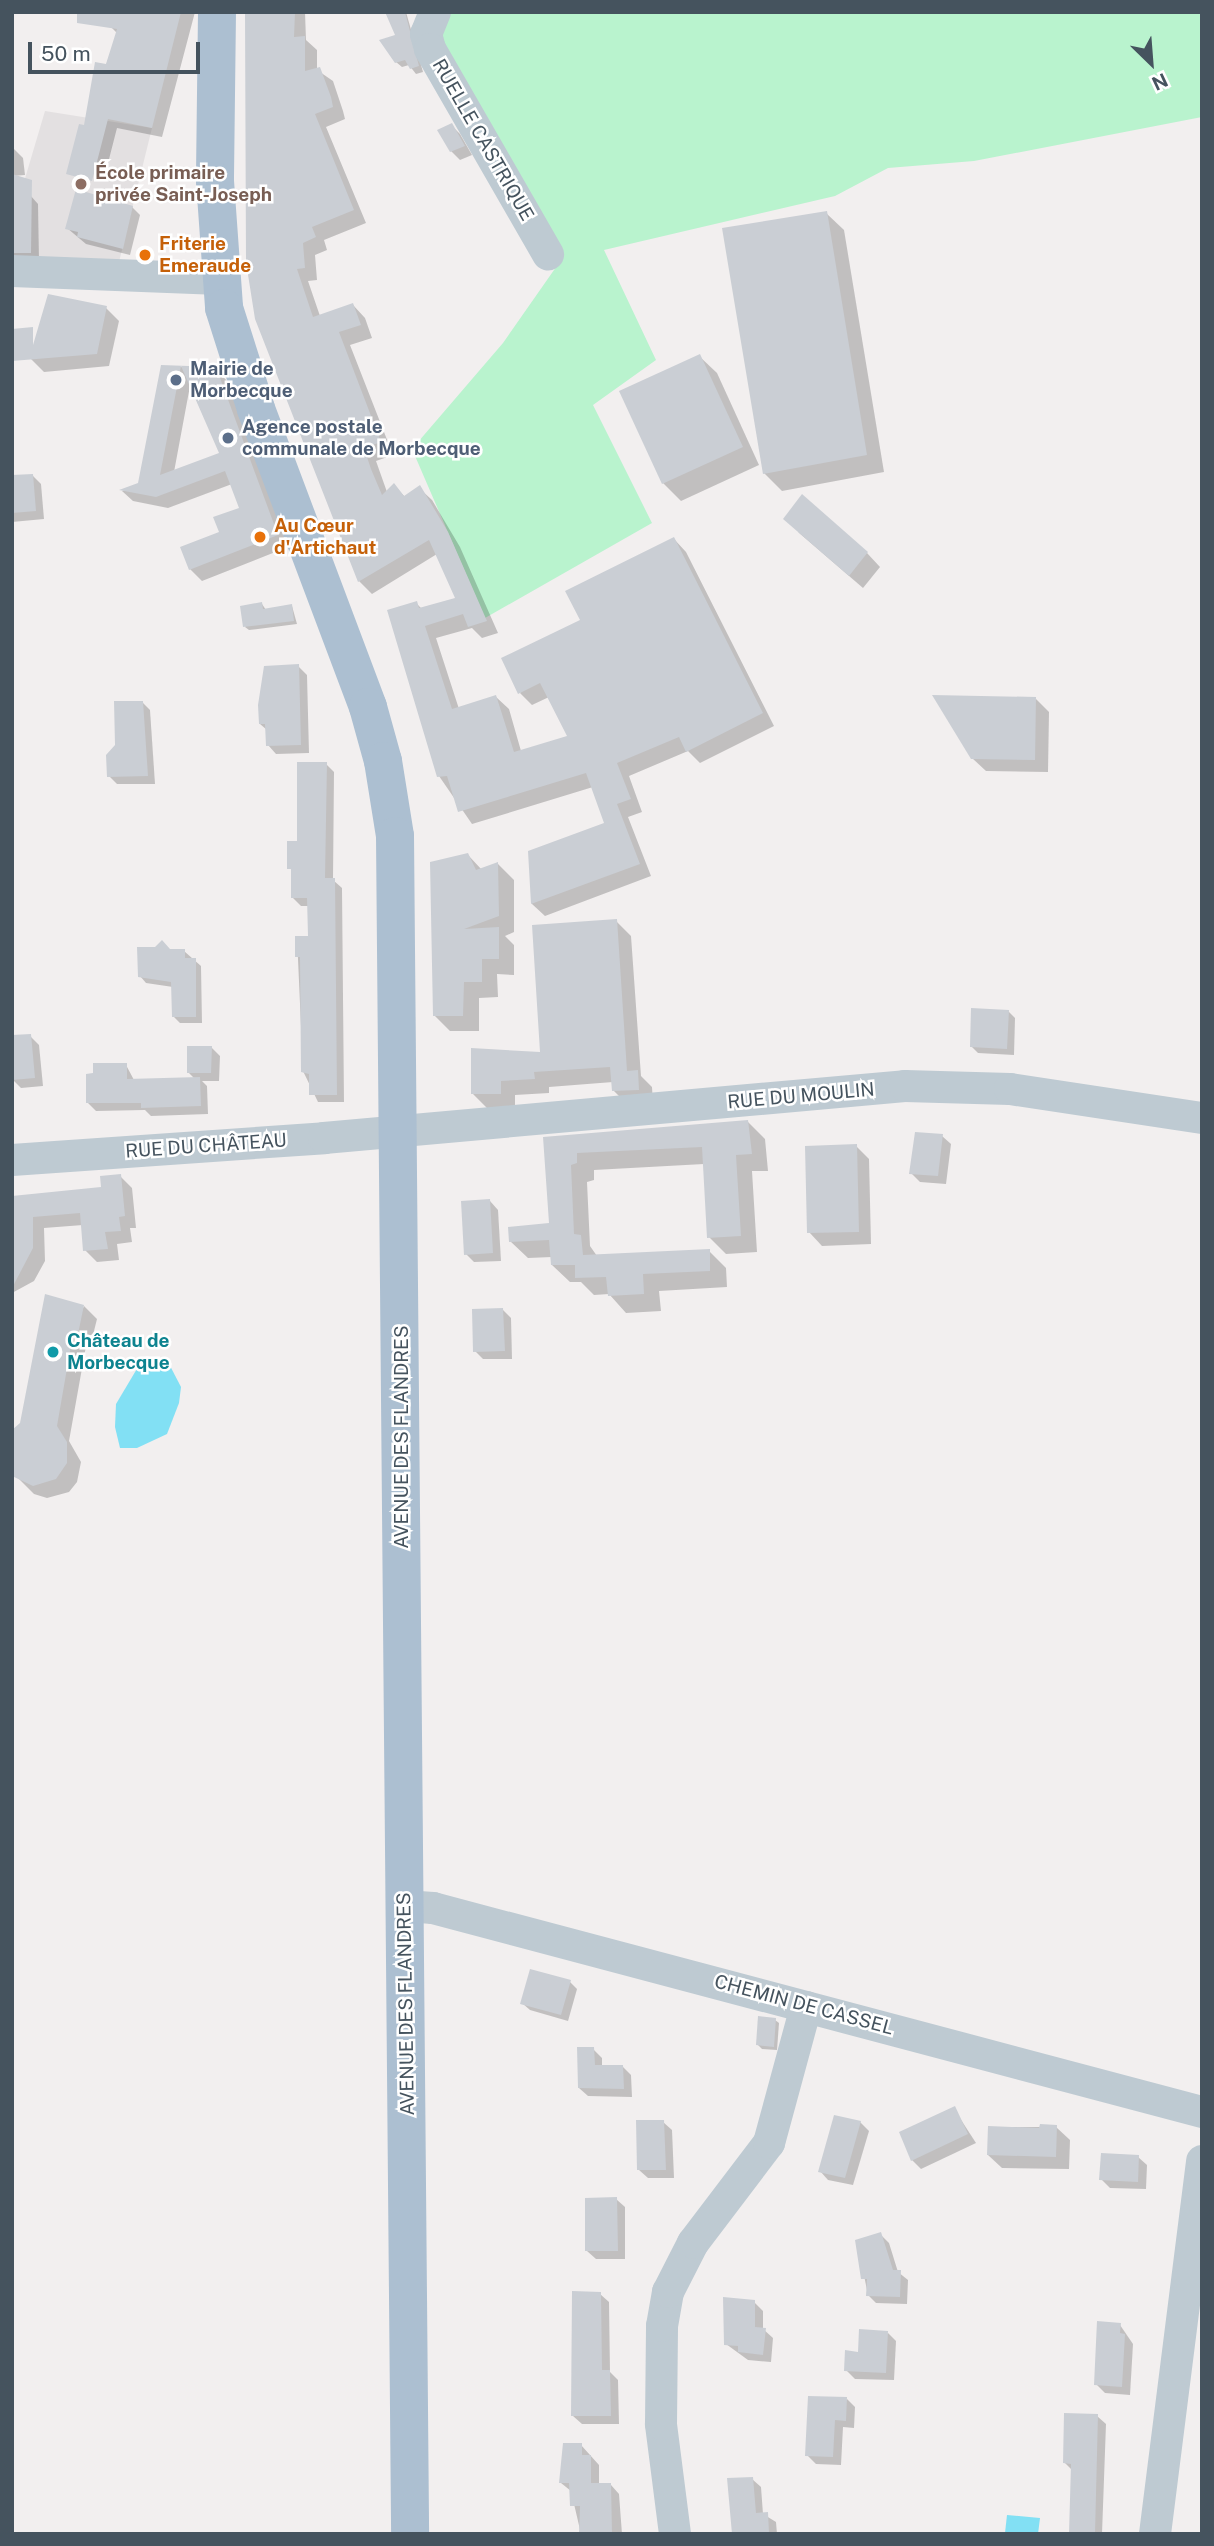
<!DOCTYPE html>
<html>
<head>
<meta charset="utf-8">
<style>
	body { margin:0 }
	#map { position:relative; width:1214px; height:2546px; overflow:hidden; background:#f2efef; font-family:"Public Sans",sans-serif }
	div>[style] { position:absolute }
	.education>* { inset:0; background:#e3e0e1 }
	.green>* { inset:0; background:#b9f3ce }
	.water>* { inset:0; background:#82e0f4 }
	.shadow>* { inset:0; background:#0003 }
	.building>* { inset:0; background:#caced4 }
	.minor>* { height:32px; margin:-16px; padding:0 16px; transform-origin:16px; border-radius:16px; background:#becad2 }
	.major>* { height:38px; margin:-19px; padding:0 19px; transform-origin:19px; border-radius:19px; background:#acbfd1 }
	.dots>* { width:19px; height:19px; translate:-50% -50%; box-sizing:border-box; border:4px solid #fff; border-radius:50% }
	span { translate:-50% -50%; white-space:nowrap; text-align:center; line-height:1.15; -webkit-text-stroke:5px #fff; paint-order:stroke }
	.street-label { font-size:19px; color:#45535e }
	.education-label { font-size:19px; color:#785e54; font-weight:700 }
	.left { translate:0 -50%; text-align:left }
	.food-label { font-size:19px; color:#c56008; font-weight:700 }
	.service-label { font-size:19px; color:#4e5e75; font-weight:700 }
	.culture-label { font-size:19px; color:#0d838f; font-weight:700 }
	.frame { position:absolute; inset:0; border:14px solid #45535e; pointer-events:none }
	.north { position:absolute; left:1116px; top:28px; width:70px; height:70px; -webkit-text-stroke:5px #fff; paint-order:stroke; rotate:155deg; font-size:19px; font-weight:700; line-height:28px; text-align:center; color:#45535e }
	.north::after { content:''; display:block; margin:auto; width:24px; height:32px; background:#45535e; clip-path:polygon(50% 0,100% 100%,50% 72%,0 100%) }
	.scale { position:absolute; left:28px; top:42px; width:172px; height:32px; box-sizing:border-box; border:4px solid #45535e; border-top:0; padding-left:9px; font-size:21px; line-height:24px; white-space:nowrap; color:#45535e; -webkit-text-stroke:5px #fff; paint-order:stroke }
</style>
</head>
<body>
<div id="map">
	<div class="education">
		<i style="clip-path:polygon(45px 111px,152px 128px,119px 262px,12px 261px,12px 190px,21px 192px)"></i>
	</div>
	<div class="green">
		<i style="clip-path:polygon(448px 12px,1202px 12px,1202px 117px,974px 161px,888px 168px,835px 196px,604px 250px,656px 360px,593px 405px,652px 523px,485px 618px,412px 449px,503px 343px,561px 260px,440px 41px)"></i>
	</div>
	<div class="water">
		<i style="clip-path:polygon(144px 1357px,167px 1360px,181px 1387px,179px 1403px,167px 1434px,137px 1448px,120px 1448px,115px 1427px,116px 1404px)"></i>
		<i style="clip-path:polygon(1007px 2515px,1040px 2518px,1038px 2534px,1005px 2533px)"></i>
	</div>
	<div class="shadow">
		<i style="clip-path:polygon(111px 12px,195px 12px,162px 137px,117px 128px,107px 167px,81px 169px,85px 127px,117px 33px,111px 27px)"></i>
		<i style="clip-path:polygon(249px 12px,305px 12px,306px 40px,317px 50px,317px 70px,333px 81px,343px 111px,345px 119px,326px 127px,366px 223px,324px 240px,327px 250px,315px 255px,317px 280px,308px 281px,320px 316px,353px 305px,365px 318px,372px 338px,350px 345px,393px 455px,376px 461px,387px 492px,394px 485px,405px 497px,419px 488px,432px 500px,460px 547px,498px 633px,482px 638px,472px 628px,436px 638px,459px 709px,496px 697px,509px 709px,521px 751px,569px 737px,549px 697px,532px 705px,520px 693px,582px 620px,674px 539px,686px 552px,774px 726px,700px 763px,688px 751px,629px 776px,642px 812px,628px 817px,651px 876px,545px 916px,532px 904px,530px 853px,607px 824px,593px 787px,472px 824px,439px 776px,416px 603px,422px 609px,457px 599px,437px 554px,372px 594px,359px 581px,254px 302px)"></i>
		<i style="clip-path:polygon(387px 12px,406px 12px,423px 72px,416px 74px,409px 65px,402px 67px,396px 62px,398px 36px)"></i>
		<i style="clip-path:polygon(451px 125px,460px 134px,472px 155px,460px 160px,451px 151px)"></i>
		<i style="clip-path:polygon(12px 147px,23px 158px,25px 175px,12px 176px)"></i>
		<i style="clip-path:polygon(30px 195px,38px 204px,39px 261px,12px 263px,12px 197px)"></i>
		<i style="clip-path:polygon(132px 207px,140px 215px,130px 255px,86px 244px,67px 228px)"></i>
		<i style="clip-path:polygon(826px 213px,844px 230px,884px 472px,782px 491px,764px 473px)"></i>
		<i style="clip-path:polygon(106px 308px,119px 321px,109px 366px,44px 372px,31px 359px)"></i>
		<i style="clip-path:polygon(699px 356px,717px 373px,759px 465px,681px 501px,663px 483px)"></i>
		<i style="clip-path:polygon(evenodd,163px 366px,216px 369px,227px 381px,288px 547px,202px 581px,190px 569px,241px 509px,232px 484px,168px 508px,133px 501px,122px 491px,139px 485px,163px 366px,190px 386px,221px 454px,174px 472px,190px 386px)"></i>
		<i style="clip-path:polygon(32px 475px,41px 484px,44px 519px,12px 522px,12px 476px)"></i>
		<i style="clip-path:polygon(798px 532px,867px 553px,880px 567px,863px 588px)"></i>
		<i style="clip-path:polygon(262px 604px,266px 610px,292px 606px,297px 624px,249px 630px,245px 627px)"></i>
		<i style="clip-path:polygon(298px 666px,307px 675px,309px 753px,276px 754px,268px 745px,267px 730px,260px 724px)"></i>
		<i style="clip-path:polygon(1036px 699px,1049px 712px,1048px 772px,986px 771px,972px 758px)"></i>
		<i style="clip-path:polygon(142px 702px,150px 710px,155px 784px,117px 784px,109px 776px,117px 745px)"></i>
		<i style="clip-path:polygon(326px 764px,334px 772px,333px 880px,342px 888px,344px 1102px,318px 1102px,303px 1071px,297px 937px,309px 938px,309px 906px,301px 906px,293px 898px,289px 843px,299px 843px)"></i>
		<i style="clip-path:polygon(468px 855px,482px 870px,498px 864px,514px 880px,514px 932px,505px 936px,514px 945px,514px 975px,497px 974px,498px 997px,479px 998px,479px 1031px,450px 1031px,434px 1015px)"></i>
		<i style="clip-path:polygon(616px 921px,631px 936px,641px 1076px,652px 1087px,653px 1104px,628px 1105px,613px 1090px,613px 1082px,549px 1087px,549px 1093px,515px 1095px,515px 1108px,488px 1109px,473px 1094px,542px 1054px)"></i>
		<i style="clip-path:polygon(170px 951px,184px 951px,201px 966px,202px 1023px,180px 1023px,174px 1017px,173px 987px,146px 983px,140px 976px)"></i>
		<i style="clip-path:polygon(1008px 1011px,1015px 1018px,1014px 1055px,978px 1053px,971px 1046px)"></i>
		<i style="clip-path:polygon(30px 1036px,39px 1045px,43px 1086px,21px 1088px,12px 1079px)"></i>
		<i style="clip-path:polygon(211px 1047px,220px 1056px,219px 1081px,202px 1081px,207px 1086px,208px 1114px,151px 1116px,145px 1110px,96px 1111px,88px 1103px,126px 1065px,134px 1080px,194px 1078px,188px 1072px)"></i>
		<i style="clip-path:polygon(748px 1122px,765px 1139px,768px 1171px,752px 1171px,757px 1252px,726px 1254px,709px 1237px,704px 1164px,594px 1170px,594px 1180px,587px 1182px,590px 1246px,597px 1256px,709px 1251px,726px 1268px,727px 1287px,659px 1291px,661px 1311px,626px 1313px,609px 1294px,594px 1295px,581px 1282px,570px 1282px,552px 1265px,552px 1257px,528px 1258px,510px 1241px,550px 1225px,545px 1138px)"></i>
		<i style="clip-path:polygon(942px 1136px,951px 1144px,946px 1184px,920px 1182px,911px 1173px)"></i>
		<i style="clip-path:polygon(856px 1146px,869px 1159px,871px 1244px,822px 1246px,809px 1232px)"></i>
		<i style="clip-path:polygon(120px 1176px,132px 1188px,136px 1228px,130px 1228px,132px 1242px,117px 1244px,119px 1260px,97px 1262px,85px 1250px,83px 1225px,44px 1228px,45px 1261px,34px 1281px,12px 1293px,12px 1198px,102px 1189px)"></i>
		<i style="clip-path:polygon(490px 1201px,498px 1210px,501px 1261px,474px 1262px,466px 1254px)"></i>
		<i style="clip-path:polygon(84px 1306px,97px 1319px,90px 1347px,86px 1346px,69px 1441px,81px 1462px,77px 1482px,69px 1492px,47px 1498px,34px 1494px,12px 1472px)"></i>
		<i style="clip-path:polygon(503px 1310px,511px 1318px,512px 1359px,483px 1359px,475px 1351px)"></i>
		<i style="clip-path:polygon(570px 1982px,577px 1989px,568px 2021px,530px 2010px,522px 2003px)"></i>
		<i style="clip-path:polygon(775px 2020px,779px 2023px,777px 2050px,762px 2049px,758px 2045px)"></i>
		<i style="clip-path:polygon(593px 2049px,602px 2058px,602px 2066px,623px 2067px,631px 2075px,632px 2097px,588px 2096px,579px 2088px)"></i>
		<i style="clip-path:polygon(954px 2109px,976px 2143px,921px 2169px,912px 2160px)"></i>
		<i style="clip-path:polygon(663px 2122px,672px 2130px,674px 2178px,648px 2178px,639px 2170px)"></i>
		<i style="clip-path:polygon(860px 2122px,869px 2131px,853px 2185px,828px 2180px,820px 2171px)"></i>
		<i style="clip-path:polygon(989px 2127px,1056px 2127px,1070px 2140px,1069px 2169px,1002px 2168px,988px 2155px)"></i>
		<i style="clip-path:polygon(1138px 2157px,1147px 2165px,1146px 2189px,1110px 2188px,1101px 2179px)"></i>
		<i style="clip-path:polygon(616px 2199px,625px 2207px,625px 2259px,596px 2259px,587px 2251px)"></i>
		<i style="clip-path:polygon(880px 2234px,889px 2243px,898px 2272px,908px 2280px,907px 2304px,876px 2303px,868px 2295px,857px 2241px)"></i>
		<i style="clip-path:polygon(600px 2294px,609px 2302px,610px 2372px,618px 2380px,619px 2424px,582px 2424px,573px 2416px)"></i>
		<i style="clip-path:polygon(754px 2302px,763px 2311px,763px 2329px,773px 2338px,771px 2362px,748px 2360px,726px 2344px)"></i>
		<i style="clip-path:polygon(1120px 2325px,1133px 2344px,1130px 2395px,1105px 2393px,1096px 2384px)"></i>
		<i style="clip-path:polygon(888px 2333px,896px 2341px,894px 2380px,855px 2379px,846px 2370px)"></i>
		<i style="clip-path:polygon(847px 2399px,855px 2407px,854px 2428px,843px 2427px,841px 2465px,816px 2464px,807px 2455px)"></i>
		<i style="clip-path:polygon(1097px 2416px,1106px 2424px,1102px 2534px,1072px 2534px,1073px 2471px,1065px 2463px)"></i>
		<i style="clip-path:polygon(581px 2445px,599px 2465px,599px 2485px,611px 2485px,619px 2494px,622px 2534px,581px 2534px,571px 2491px,561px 2483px)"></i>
		<i style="clip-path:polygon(752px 2479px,761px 2487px,763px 2514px,776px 2522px,777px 2534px,734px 2534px)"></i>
	</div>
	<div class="building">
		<i style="clip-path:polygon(77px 12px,181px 12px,152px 128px,108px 119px,92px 181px,66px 174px,79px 124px,84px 125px,95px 62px,106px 64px,117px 29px,77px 23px)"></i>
		<i style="clip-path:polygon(245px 12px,295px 12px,294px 37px,305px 36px,305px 71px,320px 67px,331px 97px,333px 107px,315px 114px,354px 210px,312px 227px,316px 237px,303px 243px,305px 268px,297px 269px,313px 317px,353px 303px,361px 325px,339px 332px,381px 442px,364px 448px,371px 469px,382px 495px,394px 483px,404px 496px,420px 485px,448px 532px,487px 621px,468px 627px,463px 614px,425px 626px,452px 709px,496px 695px,514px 752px,567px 736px,540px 683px,518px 694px,501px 658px,580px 620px,565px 591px,674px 537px,763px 713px,686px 752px,679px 737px,617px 763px,631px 799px,617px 804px,640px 864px,531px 904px,528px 851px,604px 823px,586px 773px,458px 812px,447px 776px,437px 777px,387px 610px,417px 601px,419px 608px,455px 598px,429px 540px,358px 582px,255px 319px,246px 262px)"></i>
		<i style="clip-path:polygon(385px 12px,405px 12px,419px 66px,410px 69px,405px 60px,395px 63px,379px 40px,395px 35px)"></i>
		<i style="clip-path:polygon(452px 123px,465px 146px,450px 152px,437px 130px)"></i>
		<i style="clip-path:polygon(12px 174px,32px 180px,31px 253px,12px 253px)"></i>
		<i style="clip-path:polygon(76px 189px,133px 206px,123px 249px,77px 237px,78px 232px,65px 229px)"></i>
		<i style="clip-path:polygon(827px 211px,867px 455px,763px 474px,722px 228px)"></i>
		<i style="clip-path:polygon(48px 294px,107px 306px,97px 354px,12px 361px,12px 329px,33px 327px,33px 345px)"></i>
		<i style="clip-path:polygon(700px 354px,743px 447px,662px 484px,619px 391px)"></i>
		<i style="clip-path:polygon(evenodd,161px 365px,216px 367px,278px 535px,189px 570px,180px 547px,219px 532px,213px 517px,239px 508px,225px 471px,156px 497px,119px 490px,138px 483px,161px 365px,181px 366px,219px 453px,160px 475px,181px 366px)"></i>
		<i style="clip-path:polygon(33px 474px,36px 511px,12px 513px,12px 475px)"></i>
		<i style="clip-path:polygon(802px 494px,868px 552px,849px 576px,783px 519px)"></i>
		<i style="clip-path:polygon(262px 602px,263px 609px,292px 604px,294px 621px,243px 627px,240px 606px)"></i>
		<i style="clip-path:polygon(299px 664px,301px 745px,266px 746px,265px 724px,259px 724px,258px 705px,264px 666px)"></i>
		<i style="clip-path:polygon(932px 695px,1036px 697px,1035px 760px,971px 759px)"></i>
		<i style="clip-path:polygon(114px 701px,143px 701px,148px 776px,107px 777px,106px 755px,115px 745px)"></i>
		<i style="clip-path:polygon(297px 762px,327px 762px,325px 878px,335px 878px,337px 1095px,309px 1095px,309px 1074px,301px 1072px,300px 957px,295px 957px,295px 936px,308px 936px,307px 898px,291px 898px,291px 869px,287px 869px,287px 841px,297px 841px)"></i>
		<i style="clip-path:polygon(468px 853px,476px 870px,498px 862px,499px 916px,464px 929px,499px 927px,499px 959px,482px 959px,482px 982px,464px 982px,463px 1016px,433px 1016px,430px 862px)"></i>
		<i style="clip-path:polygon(617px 919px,627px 1071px,638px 1070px,639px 1090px,612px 1091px,610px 1067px,534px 1072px,535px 1079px,501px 1081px,501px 1094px,471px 1094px,471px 1048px,540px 1052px,532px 925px)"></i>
		<i style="clip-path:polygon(162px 940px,170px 949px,185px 949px,185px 958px,196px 958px,196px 1017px,172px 1017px,171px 982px,138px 977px,137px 947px,155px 947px)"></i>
		<i style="clip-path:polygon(971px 1008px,1009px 1010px,1007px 1049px,970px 1047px)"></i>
		<i style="clip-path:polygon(31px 1034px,35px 1078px,12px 1080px,12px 1035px)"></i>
		<i style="clip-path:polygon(187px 1046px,212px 1046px,211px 1073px,187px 1073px)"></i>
		<i style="clip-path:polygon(93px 1063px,127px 1063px,127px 1079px,200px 1077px,201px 1106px,141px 1108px,141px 1103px,86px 1103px,86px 1074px,93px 1073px)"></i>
		<i style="clip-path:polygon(748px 1120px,752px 1154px,736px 1155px,741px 1236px,707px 1238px,702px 1147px,577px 1153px,577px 1163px,571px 1165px,574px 1234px,581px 1235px,583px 1255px,710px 1249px,710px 1271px,643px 1274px,644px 1294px,608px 1296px,606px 1277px,575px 1278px,575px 1265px,551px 1265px,549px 1240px,509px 1242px,508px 1227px,549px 1223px,543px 1137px)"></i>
		<i style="clip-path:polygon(915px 1132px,943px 1134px,938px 1176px,909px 1174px)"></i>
		<i style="clip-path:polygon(857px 1144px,859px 1232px,807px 1233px,805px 1146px)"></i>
		<i style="clip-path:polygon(121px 1174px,125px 1216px,119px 1217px,121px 1231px,105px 1232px,108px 1249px,83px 1251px,80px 1213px,33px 1217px,33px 1248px,12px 1288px,12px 1196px,101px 1187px,100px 1176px)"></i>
		<i style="clip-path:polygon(490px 1199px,493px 1253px,464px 1255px,461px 1201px)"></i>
		<i style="clip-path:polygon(45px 1294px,84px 1305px,78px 1334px,73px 1334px,57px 1426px,67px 1442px,67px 1463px,56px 1479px,33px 1486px,12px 1476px,12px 1430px,20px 1423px)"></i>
		<i style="clip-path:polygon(503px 1308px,505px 1351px,473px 1352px,472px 1309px)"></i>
		<i style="clip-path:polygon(530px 1969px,571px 1980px,561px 2015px,520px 2004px)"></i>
		<i style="clip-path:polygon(758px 2016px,776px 2018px,774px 2047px,756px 2045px)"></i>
		<i style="clip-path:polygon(577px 2047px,594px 2047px,595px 2065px,623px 2065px,624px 2089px,578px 2088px)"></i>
		<i style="clip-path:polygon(955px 2106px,968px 2134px,911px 2161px,899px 2132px)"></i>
		<i style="clip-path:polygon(834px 2115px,861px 2121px,845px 2178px,818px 2172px)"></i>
		<i style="clip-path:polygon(636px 2120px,664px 2120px,666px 2170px,637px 2170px)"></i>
		<i style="clip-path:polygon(1040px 2124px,1057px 2125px,1056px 2157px,987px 2155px,988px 2126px,1039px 2128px)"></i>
		<i style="clip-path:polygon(1101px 2153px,1139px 2155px,1138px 2182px,1099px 2180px)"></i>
		<i style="clip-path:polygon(617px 2197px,618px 2251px,585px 2251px,585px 2198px)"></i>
		<i style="clip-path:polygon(881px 2232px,893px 2270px,901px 2270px,900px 2297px,866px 2296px,867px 2279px,861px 2279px,855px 2240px)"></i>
		<i style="clip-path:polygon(572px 2291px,601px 2292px,602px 2370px,610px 2370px,611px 2416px,571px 2416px)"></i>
		<i style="clip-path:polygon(723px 2297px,755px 2300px,755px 2327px,766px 2328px,763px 2355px,738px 2352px,738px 2346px,724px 2345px)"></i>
		<i style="clip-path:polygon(1097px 2321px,1121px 2323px,1120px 2333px,1125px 2334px,1122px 2387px,1094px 2385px)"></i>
		<i style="clip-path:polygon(859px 2329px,888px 2331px,886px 2373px,844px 2371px,845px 2350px,858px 2352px)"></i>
		<i style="clip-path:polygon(808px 2396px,847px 2397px,846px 2421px,835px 2420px,833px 2457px,805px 2456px)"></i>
		<i style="clip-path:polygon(1064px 2413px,1098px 2414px,1095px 2534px,1069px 2534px,1071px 2464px,1063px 2463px)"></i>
		<i style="clip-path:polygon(563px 2443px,582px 2443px,582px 2455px,591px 2455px,591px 2483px,611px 2483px,612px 2534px,579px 2534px,580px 2506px,570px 2506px,569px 2483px,559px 2483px)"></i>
		<i style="clip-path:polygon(753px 2477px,756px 2513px,768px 2512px,769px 2534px,732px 2534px,727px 2478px)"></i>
	</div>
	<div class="minor">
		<i style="left:435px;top:12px;width:24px;rotate:112deg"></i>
		<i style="left:426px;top:34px;width:16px;rotate:75deg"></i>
		<i style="left:430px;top:49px;width:237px;rotate:60.1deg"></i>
		<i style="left:12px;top:271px;width:208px;rotate:2.2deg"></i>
		<i style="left:12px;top:1160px;width:313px;rotate:-4deg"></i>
		<i style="left:324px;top:1138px;width:583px;rotate:-5.11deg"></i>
		<i style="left:905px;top:1086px;width:105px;rotate:1.6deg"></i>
		<i style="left:1010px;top:1089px;width:194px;rotate:8.6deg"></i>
		<i style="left:405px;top:1906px;width:28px;rotate:4deg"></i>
		<i style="left:433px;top:1908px;width:796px;rotate:14.86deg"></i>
		<i style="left:675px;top:2534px;width:111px;rotate:-97.3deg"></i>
		<i style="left:661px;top:2424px;width:98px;rotate:-89.4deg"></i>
		<i style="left:662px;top:2326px;width:35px;rotate:-80deg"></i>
		<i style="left:668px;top:2292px;width:55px;rotate:-63deg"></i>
		<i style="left:693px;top:2243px;width:126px;rotate:-52.8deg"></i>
		<i style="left:769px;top:2143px;width:141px;rotate:-74.8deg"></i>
		<i style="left:1155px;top:2534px;width:376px;rotate:-82.8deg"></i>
	</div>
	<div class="major">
		<i style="left:217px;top:12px;width:169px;rotate:90.7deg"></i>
		<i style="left:215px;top:181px;width:127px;rotate:85.9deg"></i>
		<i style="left:224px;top:308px;width:106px;rotate:72.4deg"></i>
		<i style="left:256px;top:409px;width:318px;rotate:69.4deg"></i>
		<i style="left:368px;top:707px;width:56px;rotate:74.5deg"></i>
		<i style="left:383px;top:761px;width:76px;rotate:80.9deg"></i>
		<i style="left:395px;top:836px;width:1698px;rotate:89.49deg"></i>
	</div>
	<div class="dots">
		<i style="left:81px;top:184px;background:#8d6e63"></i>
		<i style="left:145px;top:255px;background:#e8710a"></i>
		<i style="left:176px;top:380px;background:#5c6f8a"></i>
		<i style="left:228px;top:438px;background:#5c6f8a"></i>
		<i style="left:260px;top:537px;background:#e8710a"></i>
		<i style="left:53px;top:1352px;background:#0f9aa8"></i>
	</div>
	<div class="street-label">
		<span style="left:483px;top:140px;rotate:60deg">RUELLE CASTRIQUE</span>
		<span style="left:801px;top:1096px;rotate:-5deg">RUE DU MOULIN</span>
		<span style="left:206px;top:1146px;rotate:-4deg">RUE DU CHÂTEAU</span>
		<span style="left:402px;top:1437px;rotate:-90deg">AVENUE DES FLANDRES</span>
		<span style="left:406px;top:2004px;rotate:-91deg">AVENUE DES FLANDRES</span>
		<span style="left:804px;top:2005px;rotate:15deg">CHEMIN DE CASSEL</span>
	</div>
	<div class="education-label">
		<span class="left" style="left:95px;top:184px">École primaire<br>privée Saint-Joseph</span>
	</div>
	<div class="food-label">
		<span class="left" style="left:159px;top:255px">Friterie<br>Emeraude</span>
		<span class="left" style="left:274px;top:537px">Au Cœur<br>d'Artichaut</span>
	</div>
	<div class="service-label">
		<span class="left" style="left:190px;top:380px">Mairie de<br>Morbecque</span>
		<span class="left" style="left:242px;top:438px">Agence postale<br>communale de Morbecque</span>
	</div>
	<div class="culture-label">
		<span class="left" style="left:67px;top:1352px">Château de<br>Morbecque</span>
	</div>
	<div class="frame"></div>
	<div class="north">N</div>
	<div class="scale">50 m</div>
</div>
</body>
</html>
